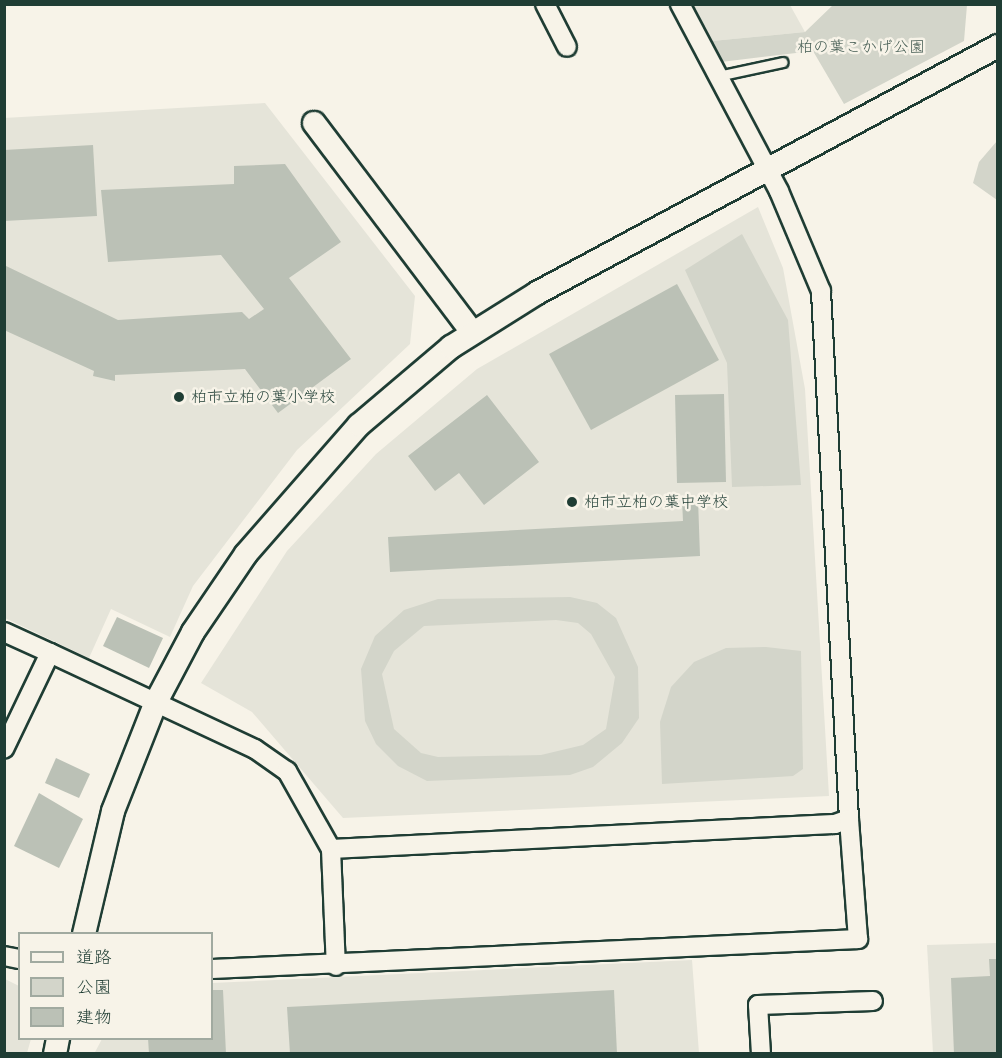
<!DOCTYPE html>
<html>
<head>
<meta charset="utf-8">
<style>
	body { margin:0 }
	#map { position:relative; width:1002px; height:1058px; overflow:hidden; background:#f7f3e8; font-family:Sriracha,"Klee One",sans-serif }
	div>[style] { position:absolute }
	.built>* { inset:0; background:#e5e4d9 }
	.green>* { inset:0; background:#d3d5ca }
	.building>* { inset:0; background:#bbc1b6 }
	.roads { filter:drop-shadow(2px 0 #1f3d34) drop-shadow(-2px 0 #1f3d34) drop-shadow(0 2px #1f3d34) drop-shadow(0 -2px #1f3d34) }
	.service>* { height:9px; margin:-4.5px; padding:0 4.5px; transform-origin:4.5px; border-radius:4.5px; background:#f7f3e8 }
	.minor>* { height:18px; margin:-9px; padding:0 9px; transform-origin:9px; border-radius:9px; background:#f7f3e8 }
	.tertiary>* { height:22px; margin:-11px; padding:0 11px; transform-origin:11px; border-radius:11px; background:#f7f3e8 }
	.dots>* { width:16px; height:16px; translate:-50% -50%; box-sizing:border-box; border:3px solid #f7f3e8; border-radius:50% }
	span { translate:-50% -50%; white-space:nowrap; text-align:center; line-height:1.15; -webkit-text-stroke:5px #f7f3e8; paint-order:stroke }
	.park-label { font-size:16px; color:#435b52 }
	.poi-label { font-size:16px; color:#1f3d34 }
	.left { translate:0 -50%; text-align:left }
	.frame { position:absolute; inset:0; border:6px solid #1f3d34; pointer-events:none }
	.legend { position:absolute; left:18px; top:932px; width:195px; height:108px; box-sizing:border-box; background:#f7f3e8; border:2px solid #a1aaa0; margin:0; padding:8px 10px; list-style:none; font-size:18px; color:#1f3d34 }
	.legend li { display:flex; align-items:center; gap:12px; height:30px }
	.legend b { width:30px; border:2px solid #a1aaa0 }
</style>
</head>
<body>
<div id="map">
	<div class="built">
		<i style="clip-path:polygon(692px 5px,790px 5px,805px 32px,712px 41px)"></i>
		<i style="clip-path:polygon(265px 103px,415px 296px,410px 344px,297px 450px,193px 586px,170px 637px,111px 609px,89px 658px,5px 618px,4px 118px)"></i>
		<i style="clip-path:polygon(758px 207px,783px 268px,805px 389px,829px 796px,343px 818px,252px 712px,201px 683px,287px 551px,376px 454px,477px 369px)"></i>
		<i style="clip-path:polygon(997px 943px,997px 1053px,933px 1053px,927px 945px)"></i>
		<i style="clip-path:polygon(692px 960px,699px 1053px,94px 1054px,102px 1039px,212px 1038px,212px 983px)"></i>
		<i style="clip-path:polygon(5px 979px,19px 986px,20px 1038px,31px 1039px,27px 1053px,5px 1053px)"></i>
	</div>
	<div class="green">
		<i style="clip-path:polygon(833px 5px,967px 5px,964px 41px,844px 104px,813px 51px,721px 62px,712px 41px,805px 32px)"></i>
		<i style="clip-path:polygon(997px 141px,997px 200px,973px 183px,979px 162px)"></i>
		<i style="clip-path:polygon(742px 234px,788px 320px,801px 485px,732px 487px,727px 363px,685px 270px)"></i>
		<i style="clip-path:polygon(evenodd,570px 597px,597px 603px,616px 618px,638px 667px,639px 718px,622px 743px,593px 767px,570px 775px,427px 781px,398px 766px,376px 744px,365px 721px,361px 669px,375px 636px,404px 610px,438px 599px,570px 597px,556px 620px,578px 623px,591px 634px,615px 677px,606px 729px,583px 745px,541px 755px,438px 757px,421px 753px,394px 729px,382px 674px,394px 651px,424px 626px,556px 620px)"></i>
		<i style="clip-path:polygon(766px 647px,801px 651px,803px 769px,793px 776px,662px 784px,660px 722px,671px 687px,694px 662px,726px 648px)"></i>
	</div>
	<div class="building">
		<i style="clip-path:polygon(93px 145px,97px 216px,4px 221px,4px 150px)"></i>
		<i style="clip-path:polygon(285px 164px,341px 242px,289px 278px,351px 359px,278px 413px,245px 369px,115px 375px,115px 381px,93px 376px,94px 371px,4px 330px,4px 265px,118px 320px,242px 312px,249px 319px,264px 309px,221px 255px,108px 262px,101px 190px,234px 184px,234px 166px)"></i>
		<i style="clip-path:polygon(677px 284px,719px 360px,591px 430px,549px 354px)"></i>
		<i style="clip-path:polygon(724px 394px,726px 482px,677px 483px,675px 395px)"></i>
		<i style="clip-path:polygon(487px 395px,539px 462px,484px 505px,459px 473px,435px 491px,408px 456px)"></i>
		<i style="clip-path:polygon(698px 499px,700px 556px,390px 572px,388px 537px,683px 521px,682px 500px)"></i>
		<i style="clip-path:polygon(117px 617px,163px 638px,149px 668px,103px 646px)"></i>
		<i style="clip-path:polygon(56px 758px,90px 774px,79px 798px,45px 783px)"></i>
		<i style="clip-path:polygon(39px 793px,83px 819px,59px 868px,14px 846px)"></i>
		<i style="clip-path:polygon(989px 959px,998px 959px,998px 1054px,954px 1054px,951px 978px,990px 976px)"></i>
		<i style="clip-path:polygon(212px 990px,223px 990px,226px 1054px,149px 1054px,148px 1038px,212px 1038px)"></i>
		<i style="clip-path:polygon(614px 990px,617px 1054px,290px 1054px,287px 1007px)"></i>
	</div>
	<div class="roads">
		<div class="service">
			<i style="left:718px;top:76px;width:66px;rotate:-12.2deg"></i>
		</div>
		<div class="minor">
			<i style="left:545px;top:4px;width:48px;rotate:62.9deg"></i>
			<i style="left:4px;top:632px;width:51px;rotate:24.5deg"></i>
			<i style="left:50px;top:653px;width:106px;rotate:115.6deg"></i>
			<i style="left:50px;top:653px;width:226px;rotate:25.1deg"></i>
			<i style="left:255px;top:749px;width:39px;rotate:35deg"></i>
			<i style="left:287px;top:771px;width:90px;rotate:60.6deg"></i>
			<i style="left:331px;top:849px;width:505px;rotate:-2.84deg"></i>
			<i style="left:835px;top:824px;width:15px;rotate:-20deg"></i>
			<i style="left:849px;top:819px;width:529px;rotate:-93.04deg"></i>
			<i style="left:821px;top:291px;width:108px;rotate:-112.8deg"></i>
			<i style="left:779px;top:191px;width:212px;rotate:-117.9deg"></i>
			<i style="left:331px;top:849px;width:117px;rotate:87.6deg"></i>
			<i style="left:4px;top:956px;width:16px;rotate:11deg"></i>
			<i style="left:212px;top:969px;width:647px;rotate:-2.66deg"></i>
			<i style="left:858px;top:939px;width:120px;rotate:-94.3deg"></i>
			<i style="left:761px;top:1054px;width:49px;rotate:-93.5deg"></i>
			<i style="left:758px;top:1005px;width:115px;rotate:-2deg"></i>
		</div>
		<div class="tertiary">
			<i style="left:314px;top:123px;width:262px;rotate:52.9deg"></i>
			<i style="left:84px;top:934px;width:126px;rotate:-76.7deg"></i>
			<i style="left:113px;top:811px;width:117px;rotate:-68.5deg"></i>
			<i style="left:156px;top:702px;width:79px;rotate:-62.1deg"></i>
			<i style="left:193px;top:632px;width:94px;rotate:-55.8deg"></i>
			<i style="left:246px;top:554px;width:171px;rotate:-48.8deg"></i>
			<i style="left:359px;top:425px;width:121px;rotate:-40.3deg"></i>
			<i style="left:451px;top:347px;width:102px;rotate:-32.1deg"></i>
			<i style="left:537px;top:293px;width:523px;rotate:-28.18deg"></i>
			<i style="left:55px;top:1054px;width:16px;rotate:-79deg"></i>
		</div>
	</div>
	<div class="dots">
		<i style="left:179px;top:397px;background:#1f3d34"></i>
		<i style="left:572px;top:502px;background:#1f3d34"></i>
	</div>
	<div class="park-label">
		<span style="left:861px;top:47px">柏の葉こかげ公園</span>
	</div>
	<div class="poi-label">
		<span class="left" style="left:191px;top:397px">柏市立柏の葉小学校</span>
		<span class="left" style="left:584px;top:502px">柏市立柏の葉中学校</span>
	</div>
	<div class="frame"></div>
	<ul class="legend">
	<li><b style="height:8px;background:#f7f3e8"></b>道路</li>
	<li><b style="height:16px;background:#d3d5ca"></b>公園</li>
	<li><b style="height:16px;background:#bbc1b6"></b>建物</li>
	</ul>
</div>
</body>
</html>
